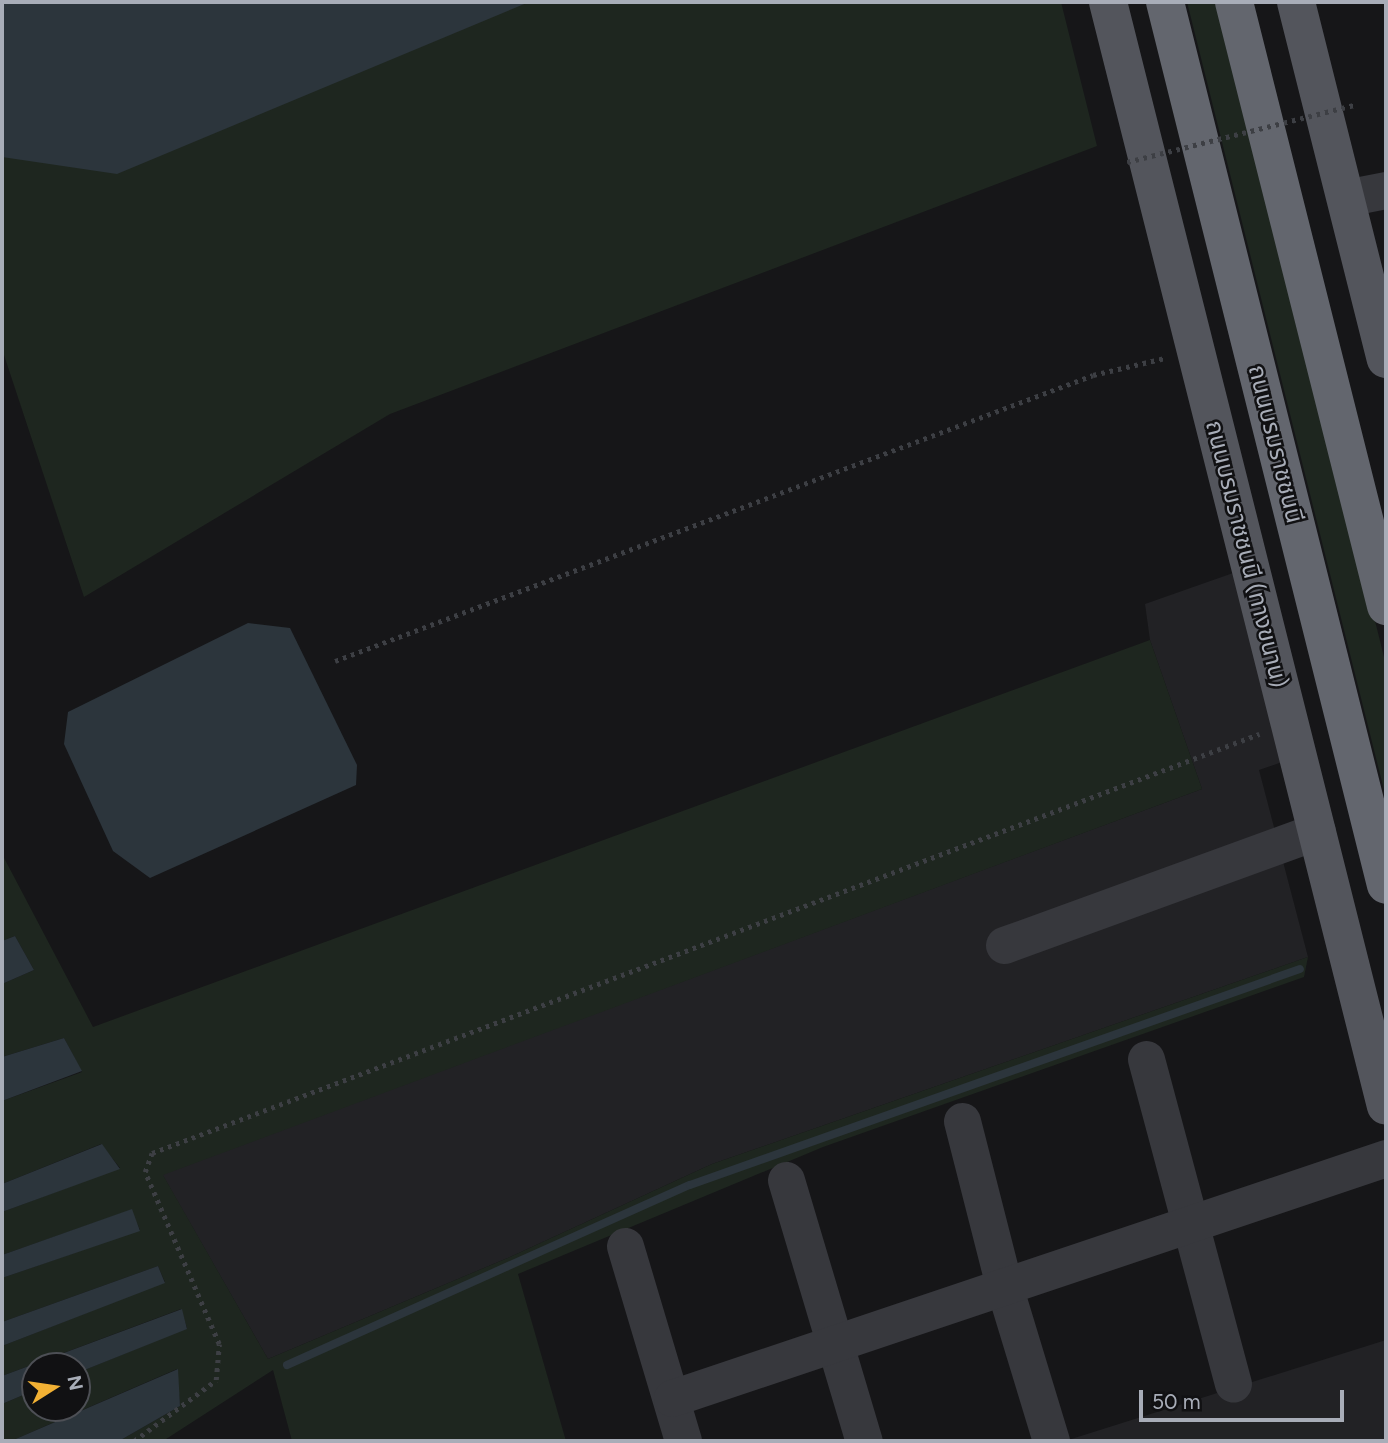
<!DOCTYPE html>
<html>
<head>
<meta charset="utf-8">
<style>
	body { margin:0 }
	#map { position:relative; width:1388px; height:1443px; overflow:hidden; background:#161618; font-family:Figtree,"Noto Sans Thai",sans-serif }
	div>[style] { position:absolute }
	.built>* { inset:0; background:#222225 }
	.green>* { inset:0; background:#1e261f }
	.water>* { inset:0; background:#2c353c }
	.stream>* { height:8px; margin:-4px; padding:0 4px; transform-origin:4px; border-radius:4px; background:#2c353c }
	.path>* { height:4.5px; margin-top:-2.25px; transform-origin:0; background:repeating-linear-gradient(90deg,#3d3f44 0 3.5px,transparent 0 8.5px) }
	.minor>* { height:37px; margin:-18.5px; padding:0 18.5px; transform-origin:18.5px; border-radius:18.5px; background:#37383d }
	.major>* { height:38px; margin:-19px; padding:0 19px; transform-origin:19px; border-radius:19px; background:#53555c }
	.highway>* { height:38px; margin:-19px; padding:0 19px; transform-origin:19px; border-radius:19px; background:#63666e }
	.path-bridge>* { height:4.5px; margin-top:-2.25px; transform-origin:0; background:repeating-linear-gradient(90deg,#3d3f44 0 3.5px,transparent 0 8.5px) }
	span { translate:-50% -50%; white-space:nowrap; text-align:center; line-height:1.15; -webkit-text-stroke:5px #111113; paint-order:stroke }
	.street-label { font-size:24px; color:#a8adb8 }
	.frame { position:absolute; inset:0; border:4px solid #a8adb8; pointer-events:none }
	.north { position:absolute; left:21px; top:1352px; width:70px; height:70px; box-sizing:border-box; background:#111113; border:2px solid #4d4f55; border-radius:50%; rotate:78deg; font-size:19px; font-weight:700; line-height:28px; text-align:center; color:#a8adb8 }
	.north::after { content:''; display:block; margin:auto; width:24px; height:32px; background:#f2b134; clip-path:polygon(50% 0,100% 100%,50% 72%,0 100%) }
	.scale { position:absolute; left:1139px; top:1390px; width:205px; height:32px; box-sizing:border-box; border:4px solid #a8adb8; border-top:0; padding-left:9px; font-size:21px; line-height:24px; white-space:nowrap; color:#a8adb8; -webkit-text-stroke:5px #111113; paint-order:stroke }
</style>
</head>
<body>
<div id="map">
	<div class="built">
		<i style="clip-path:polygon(1236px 572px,1288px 760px,1259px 770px,1308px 957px,712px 1164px,510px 1257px,268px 1359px,162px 1174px,1202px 789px,1150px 640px,1145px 604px)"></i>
		<i style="clip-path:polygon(1386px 1340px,1386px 1441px,1065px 1441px)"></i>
	</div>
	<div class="green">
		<i style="clip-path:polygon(2px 2px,1061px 2px,1097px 146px,390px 414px,84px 597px,2px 349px)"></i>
		<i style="clip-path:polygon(1187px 2px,1220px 2px,1282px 246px,1386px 665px,1386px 798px)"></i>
		<i style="clip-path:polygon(1150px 640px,1202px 789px,163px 1175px,268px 1359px,510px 1257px,712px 1164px,1308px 957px,1304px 977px,823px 1147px,518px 1274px,566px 1441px,292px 1441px,273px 1370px,163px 1441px,119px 1441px,180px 1406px,177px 1369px,11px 1441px,2px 1441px,2px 1404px,35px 1390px,35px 1408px,77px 1408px,77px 1373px,187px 1328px,181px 1309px,2px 1376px,2px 1346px,165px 1282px,158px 1266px,2px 1322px,2px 1278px,140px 1230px,131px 1210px,2px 1255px,2px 1212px,120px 1168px,101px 1144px,2px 1184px,2px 1101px,82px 1072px,64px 1038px,2px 1057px,2px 984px,34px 970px,15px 936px,2px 941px,2px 854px,93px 1027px)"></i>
	</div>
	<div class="water">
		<i style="clip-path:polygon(2px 2px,529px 2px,117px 174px,2px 157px)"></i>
		<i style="clip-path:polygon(248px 623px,290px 628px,357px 765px,356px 785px,150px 878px,113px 851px,64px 744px,68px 712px)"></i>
		<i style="clip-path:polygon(15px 936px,34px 970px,2px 984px,2px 941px)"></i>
		<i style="clip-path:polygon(64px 1038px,82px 1071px,2px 1101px,2px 1057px)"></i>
		<i style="clip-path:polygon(102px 1144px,120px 1169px,2px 1212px,2px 1184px)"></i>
		<i style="clip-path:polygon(132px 1209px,140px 1231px,2px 1278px,2px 1255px)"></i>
		<i style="clip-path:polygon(158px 1266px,165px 1283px,2px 1346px,2px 1322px)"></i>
		<i style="clip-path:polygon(182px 1309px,187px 1329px,77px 1373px,77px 1366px,35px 1366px,35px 1390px,2px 1404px,2px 1376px)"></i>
		<i style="clip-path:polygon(178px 1369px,180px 1406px,119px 1441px,11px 1441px)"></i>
	</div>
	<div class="stream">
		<i style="left:287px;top:1365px;width:441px;rotate:-24.1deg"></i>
		<i style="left:690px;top:1185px;width:647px;rotate:-19.5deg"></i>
	</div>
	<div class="path">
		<i style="left:335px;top:661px;width:810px;rotate:-20.67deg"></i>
		<i style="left:1093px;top:375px;width:74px;rotate:-13.3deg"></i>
		<i style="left:134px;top:1441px;width:102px;rotate:-36.6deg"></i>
		<i style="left:216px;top:1380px;width:36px;rotate:-85deg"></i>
		<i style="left:219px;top:1344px;width:187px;rotate:-113.3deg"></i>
		<i style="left:145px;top:1172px;width:20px;rotate:-70deg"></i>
		<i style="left:152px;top:1153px;width:1184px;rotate:-20.73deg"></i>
	</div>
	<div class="minor">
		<i style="left:1345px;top:198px;width:42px;rotate:-11deg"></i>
		<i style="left:1004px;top:945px;width:333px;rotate:-20deg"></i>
		<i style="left:1146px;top:1059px;width:336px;rotate:75deg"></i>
		<i style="left:962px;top:1121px;width:170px;rotate:75.7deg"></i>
		<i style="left:1004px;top:1286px;width:162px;rotate:73.1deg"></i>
		<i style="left:786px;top:1180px;width:272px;rotate:73.4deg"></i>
		<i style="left:625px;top:1246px;width:203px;rotate:73.4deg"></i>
		<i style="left:672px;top:1398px;width:753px;rotate:-18.58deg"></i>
	</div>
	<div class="major">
		<i style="left:1108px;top:2px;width:1138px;rotate:75.87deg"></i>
		<i style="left:1296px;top:2px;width:368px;rotate:75.9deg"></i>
	</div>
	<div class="highway">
		<i style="left:1165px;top:2px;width:910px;rotate:75.95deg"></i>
		<i style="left:1234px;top:2px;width:623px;rotate:75.87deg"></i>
	</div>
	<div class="path-bridge">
		<i style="left:1127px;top:162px;width:234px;rotate:-14.1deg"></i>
	</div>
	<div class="street-label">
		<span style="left:1276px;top:444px;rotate:76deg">ถนนบรมราชชนนี</span>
		<span style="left:1247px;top:554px;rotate:76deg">ถนนบรมราชชนนี (ทางขนาน)</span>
	</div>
	<div class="frame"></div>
	<div class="north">N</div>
	<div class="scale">50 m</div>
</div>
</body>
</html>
